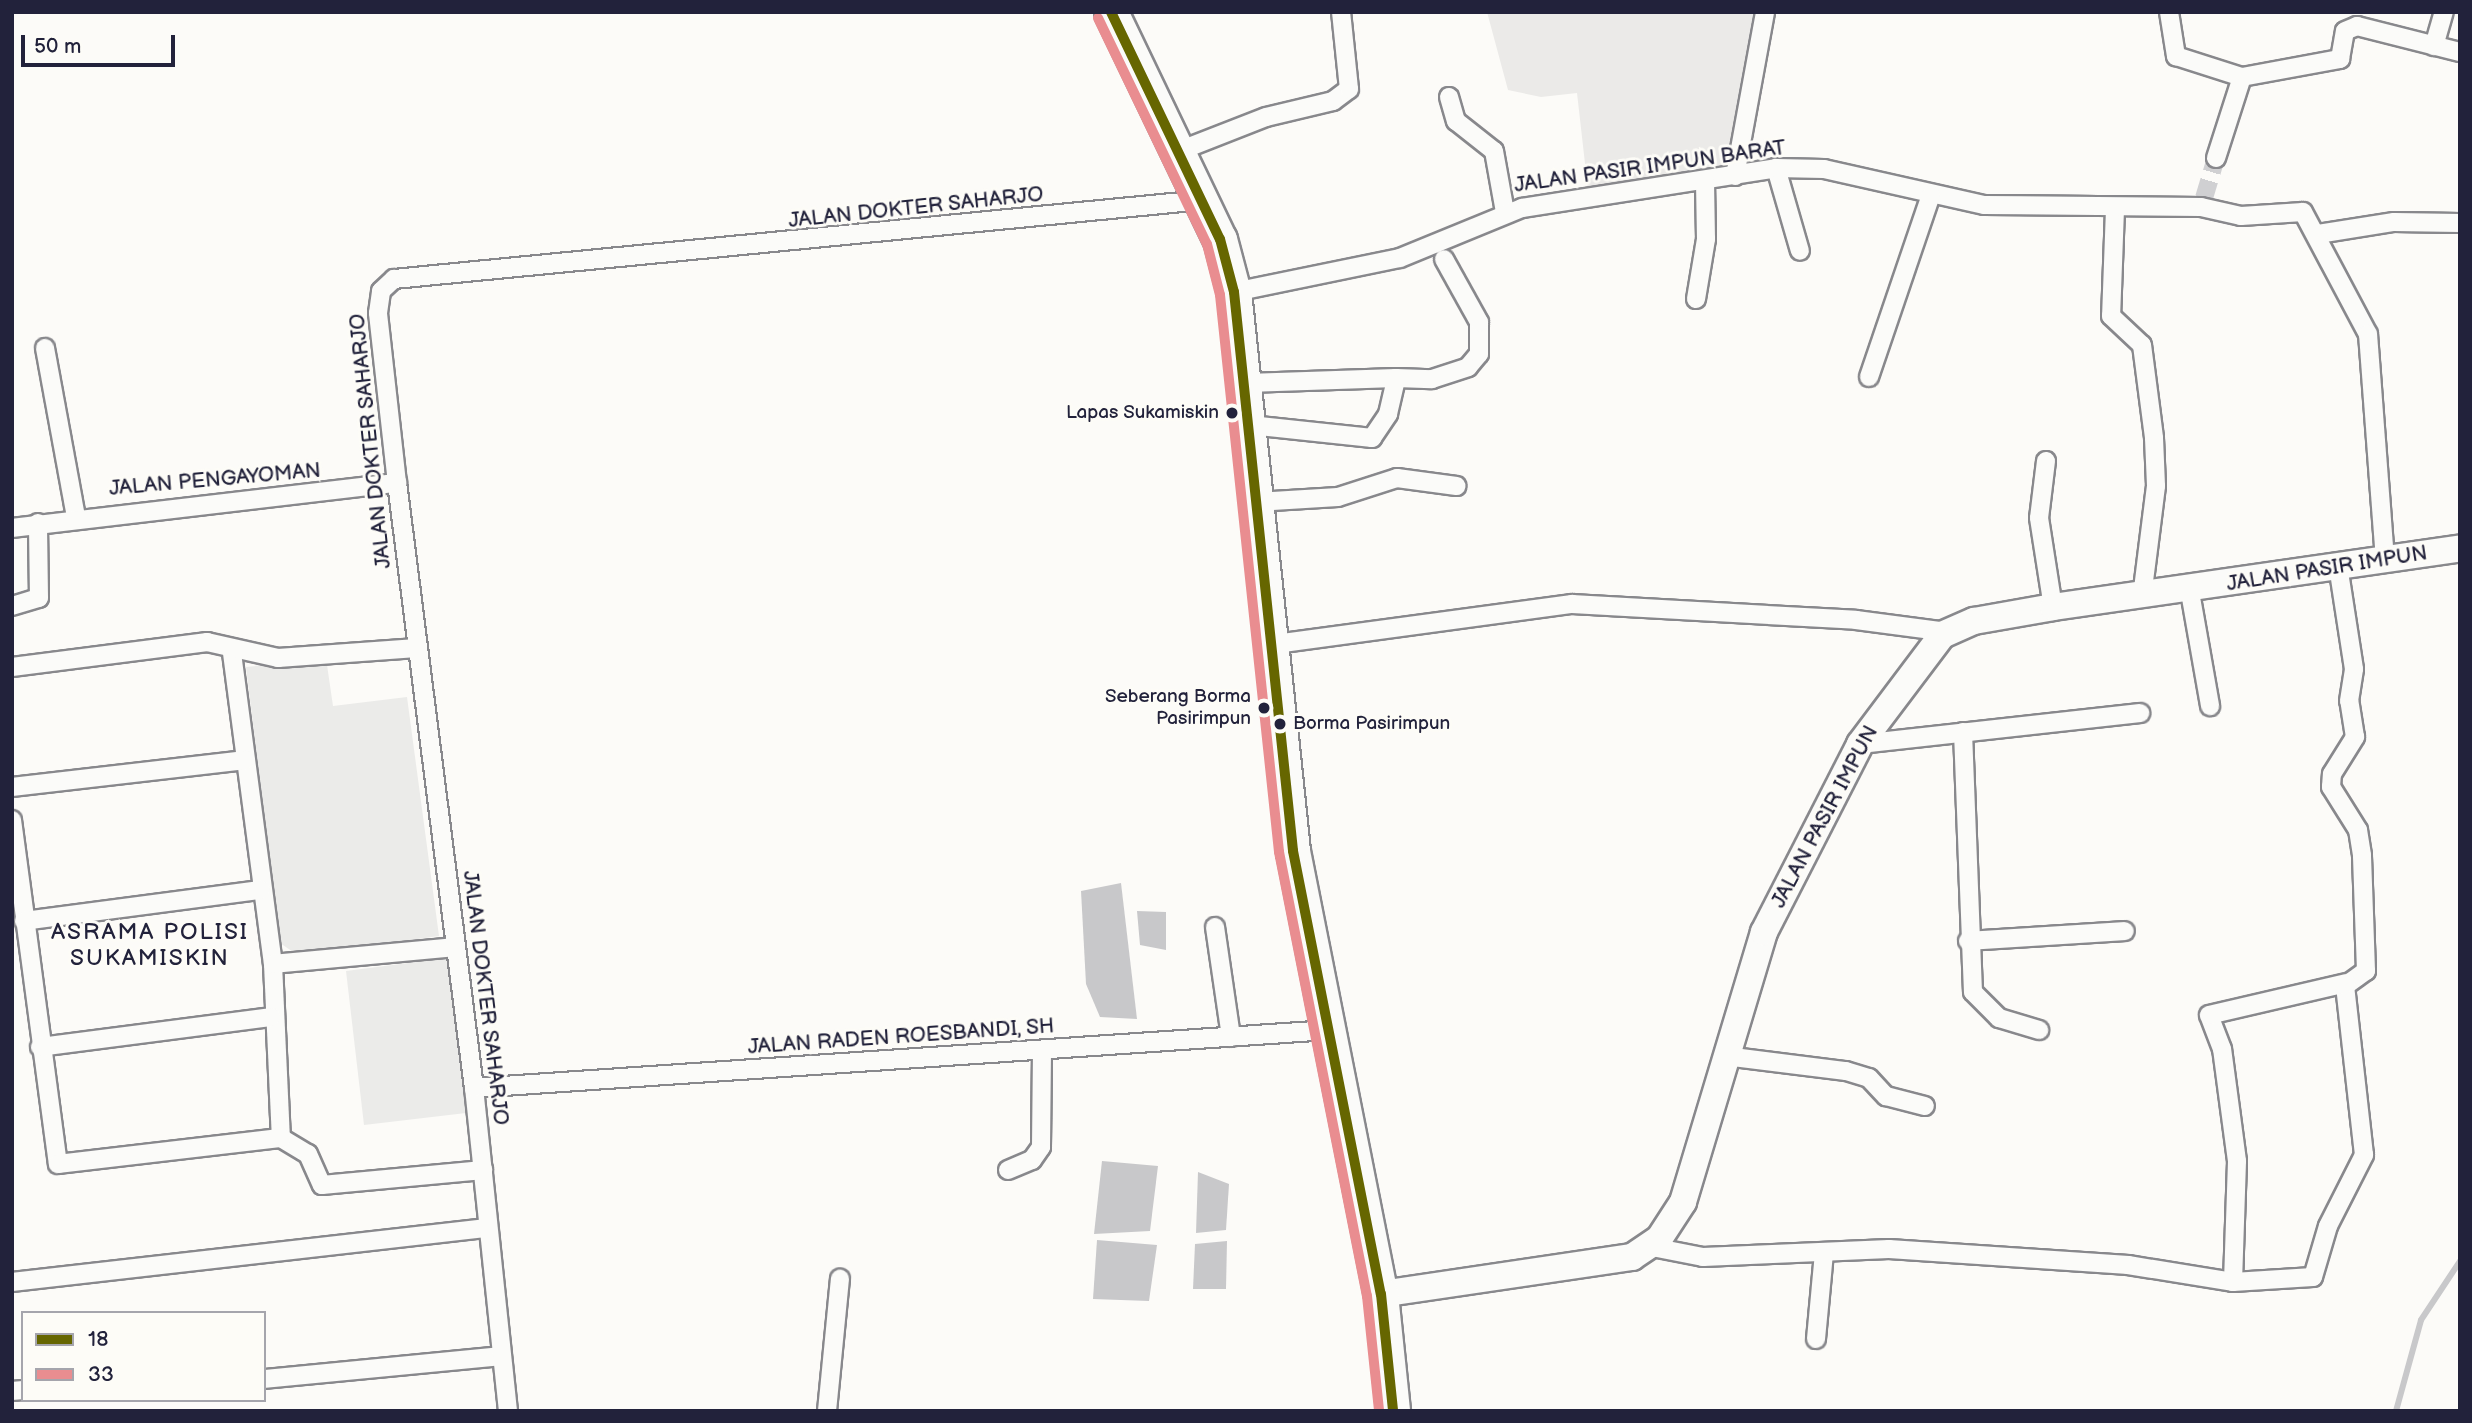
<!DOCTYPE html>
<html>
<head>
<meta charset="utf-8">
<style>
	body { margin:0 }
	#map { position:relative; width:2472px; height:1423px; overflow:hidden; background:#fcfbf8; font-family:"Balsamiq Sans",sans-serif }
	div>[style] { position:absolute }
	.built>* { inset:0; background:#ebebe9 }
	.green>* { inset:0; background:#ebeae8 }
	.water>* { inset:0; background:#c8c8ca }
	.stream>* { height:6px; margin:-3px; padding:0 3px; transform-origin:3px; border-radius:3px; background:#c8c8ca }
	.street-tunnel>* { height:18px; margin-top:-9px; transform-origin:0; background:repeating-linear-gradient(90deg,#d0d0d2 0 18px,transparent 0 27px) }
	.roads { filter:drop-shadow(2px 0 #88888c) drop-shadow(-2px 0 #88888c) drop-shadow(0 2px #88888c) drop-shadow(0 -2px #88888c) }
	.street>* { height:18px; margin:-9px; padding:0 9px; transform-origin:9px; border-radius:9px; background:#fbfbf9 }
	.secondary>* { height:26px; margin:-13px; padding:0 13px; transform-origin:13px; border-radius:13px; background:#fbfbf9 }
	.highway>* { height:33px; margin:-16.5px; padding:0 16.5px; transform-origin:16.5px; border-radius:16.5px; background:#fbfbf9 }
	.bus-1>* { height:10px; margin:-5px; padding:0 5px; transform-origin:5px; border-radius:5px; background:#660 }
	.bus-2>* { height:10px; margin:-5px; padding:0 5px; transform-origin:5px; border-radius:5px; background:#e98d90 }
	.dots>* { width:19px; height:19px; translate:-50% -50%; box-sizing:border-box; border:4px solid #fdfcf7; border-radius:50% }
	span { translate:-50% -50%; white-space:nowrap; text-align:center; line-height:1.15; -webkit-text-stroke:6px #fdfcf7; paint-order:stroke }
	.bus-label { font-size:19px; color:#22223b }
	.right { translate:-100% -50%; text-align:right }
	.left { translate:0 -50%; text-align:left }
	.street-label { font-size:21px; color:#22223b }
	.neighbourhood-label { font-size:23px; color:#22223b; letter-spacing:2px }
	.frame { position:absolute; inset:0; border:14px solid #22223b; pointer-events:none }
	.legend { position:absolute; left:21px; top:1311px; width:245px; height:91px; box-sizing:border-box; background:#fdfcf7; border:2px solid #a5a5ac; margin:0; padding:9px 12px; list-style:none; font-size:21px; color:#22223b }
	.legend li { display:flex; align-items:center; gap:14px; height:35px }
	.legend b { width:35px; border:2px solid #a5a5ac }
	.scale { position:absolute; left:21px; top:35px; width:154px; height:32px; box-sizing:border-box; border:4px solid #22223b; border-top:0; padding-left:9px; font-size:21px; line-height:24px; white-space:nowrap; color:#22223b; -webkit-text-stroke:5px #fdfcf7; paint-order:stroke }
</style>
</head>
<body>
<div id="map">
	<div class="built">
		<i style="clip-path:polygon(326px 658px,333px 706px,407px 697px,439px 936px,299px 956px,280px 943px,246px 667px)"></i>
		<i style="clip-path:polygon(447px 958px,466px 1113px,364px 1125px,346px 971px)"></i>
	</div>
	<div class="green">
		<i style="clip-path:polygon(1487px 12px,1757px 12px,1731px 168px,1588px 190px,1577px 93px,1541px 97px,1508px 90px)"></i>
	</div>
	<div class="water">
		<i style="clip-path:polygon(1121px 883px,1137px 1019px,1100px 1017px,1086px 984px,1081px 891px)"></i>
		<i style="clip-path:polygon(1137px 911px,1166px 912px,1166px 950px,1140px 945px)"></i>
		<i style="clip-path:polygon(1102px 1161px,1158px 1166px,1150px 1231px,1094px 1234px)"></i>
		<i style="clip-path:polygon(1198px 1172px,1229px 1184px,1226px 1230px,1196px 1233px)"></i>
		<i style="clip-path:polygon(1097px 1240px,1157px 1245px,1149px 1301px,1093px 1299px)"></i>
		<i style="clip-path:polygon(1227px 1241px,1226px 1289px,1193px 1289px,1195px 1244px)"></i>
	</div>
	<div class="stream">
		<i style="left:2396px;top:1411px;width:94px;rotate:-74.6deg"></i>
		<i style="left:2421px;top:1320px;width:71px;rotate:-56.5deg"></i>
	</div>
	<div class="street-tunnel">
		<i style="left:2204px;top:198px;width:42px;rotate:-73.3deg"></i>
	</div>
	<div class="roads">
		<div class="street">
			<i style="left:2169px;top:12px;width:45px;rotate:81deg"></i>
			<i style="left:2176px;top:56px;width:69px;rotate:17.7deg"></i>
			<i style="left:2434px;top:46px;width:35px;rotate:-74deg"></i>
			<i style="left:1449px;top:97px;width:25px;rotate:74deg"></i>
			<i style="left:1456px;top:121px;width:48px;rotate:38.3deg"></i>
			<i style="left:1494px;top:151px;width:62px;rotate:79.8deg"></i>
			<i style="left:1179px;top:151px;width:93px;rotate:-21.3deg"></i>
			<i style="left:1266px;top:117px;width:69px;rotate:-13.4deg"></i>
			<i style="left:1333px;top:101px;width:20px;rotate:-37deg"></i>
			<i style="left:1349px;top:89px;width:77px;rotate:-95.9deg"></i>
			<i style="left:2216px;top:158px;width:85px;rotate:-72.2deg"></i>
			<i style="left:2242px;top:77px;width:100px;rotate:-10.4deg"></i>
			<i style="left:2340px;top:59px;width:28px;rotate:-80deg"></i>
			<i style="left:2345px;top:31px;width:13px;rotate:-23deg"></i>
			<i style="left:2357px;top:26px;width:106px;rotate:14.2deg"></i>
			<i style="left:1776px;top:168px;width:86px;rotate:73.9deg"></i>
			<i style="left:1735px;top:176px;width:167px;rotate:-79.6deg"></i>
			<i style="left:2115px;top:209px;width:107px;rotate:92.1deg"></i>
			<i style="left:2111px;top:316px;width:42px;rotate:43.1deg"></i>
			<i style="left:2142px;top:345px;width:94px;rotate:82.6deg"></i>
			<i style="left:2154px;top:438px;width:48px;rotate:87.6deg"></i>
			<i style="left:2156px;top:486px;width:112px;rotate:97.2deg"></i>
			<i style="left:2318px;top:234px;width:77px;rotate:-9deg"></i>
			<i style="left:2394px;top:222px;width:66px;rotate:0.9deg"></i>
			<i style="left:1234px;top:292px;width:169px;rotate:-11.6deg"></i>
			<i style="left:1400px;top:258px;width:132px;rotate:-22.3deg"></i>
			<i style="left:1522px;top:208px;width:257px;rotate:-8.9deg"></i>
			<i style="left:1776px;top:168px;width:48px;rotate:1.2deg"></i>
			<i style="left:1824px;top:169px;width:164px;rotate:12.7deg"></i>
			<i style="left:1984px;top:205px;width:217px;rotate:0.5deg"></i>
			<i style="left:2201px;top:207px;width:41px;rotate:12.7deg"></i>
			<i style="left:2241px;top:216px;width:62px;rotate:-3.7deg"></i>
			<i style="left:2303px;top:212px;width:138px;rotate:62deg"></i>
			<i style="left:2368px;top:334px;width:226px;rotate:85.7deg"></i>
			<i style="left:1696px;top:299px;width:61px;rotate:-80.5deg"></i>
			<i style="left:1706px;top:239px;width:57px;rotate:-91deg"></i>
			<i style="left:45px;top:348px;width:172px;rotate:79.6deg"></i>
			<i style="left:1869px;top:377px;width:192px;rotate:-71.2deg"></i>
			<i style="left:1247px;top:383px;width:149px;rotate:-1.9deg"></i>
			<i style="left:1250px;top:425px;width:123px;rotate:6.1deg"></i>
			<i style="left:1372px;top:438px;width:29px;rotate:-56deg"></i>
			<i style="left:1388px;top:414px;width:37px;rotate:-77deg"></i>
			<i style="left:1396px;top:378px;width:36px;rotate:2deg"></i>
			<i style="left:1432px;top:379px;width:38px;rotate:-18deg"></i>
			<i style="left:1468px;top:367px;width:17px;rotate:-50deg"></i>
			<i style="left:1479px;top:354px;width:32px;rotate:-90deg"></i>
			<i style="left:1479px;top:322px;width:72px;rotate:-119.1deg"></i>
			<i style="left:2046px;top:461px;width:57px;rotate:97deg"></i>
			<i style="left:2039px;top:518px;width:90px;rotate:81.1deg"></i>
			<i style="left:1256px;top:502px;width:82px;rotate:-3.5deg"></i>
			<i style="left:1338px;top:497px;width:62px;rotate:-17.9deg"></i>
			<i style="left:1397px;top:478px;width:60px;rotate:7.7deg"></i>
			<i style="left:12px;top:528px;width:388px;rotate:-6.7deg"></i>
			<i style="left:2190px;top:592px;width:116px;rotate:80deg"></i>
			<i style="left:12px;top:606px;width:28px;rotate:-17deg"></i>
			<i style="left:39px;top:598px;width:75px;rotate:-90.8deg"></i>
			<i style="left:1268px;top:645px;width:307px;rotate:-7.7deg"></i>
			<i style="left:1572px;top:604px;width:284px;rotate:3.2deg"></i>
			<i style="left:1856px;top:620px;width:92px;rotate:7.5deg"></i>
			<i style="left:232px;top:653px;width:314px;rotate:82.5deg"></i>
			<i style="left:273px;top:964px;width:174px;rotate:87.4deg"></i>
			<i style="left:281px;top:1138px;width:31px;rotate:31deg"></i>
			<i style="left:308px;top:1154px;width:34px;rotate:66deg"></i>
			<i style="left:322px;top:1185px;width:162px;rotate:-5.3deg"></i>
			<i style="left:12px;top:667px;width:197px;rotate:-7.3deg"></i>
			<i style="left:207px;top:642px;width:73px;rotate:12.7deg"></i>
			<i style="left:278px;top:658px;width:139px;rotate:-4.1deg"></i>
			<i style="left:1963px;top:732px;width:260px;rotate:87.8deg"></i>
			<i style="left:1973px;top:992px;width:37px;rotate:45deg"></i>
			<i style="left:1999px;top:1018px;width:42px;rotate:16.7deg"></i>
			<i style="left:1860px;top:744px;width:282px;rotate:-6.3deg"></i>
			<i style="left:12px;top:787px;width:235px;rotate:-6.6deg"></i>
			<i style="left:12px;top:820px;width:347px;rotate:82.4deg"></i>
			<i style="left:58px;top:1164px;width:225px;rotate:-6.7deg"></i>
			<i style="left:24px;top:921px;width:239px;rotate:-7.5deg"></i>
			<i style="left:1215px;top:927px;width:111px;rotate:81.7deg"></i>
			<i style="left:1968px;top:941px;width:157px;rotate:-3.6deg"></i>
			<i style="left:273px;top:964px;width:183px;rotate:-5.3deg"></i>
			<i style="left:40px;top:1047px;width:233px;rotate:-7.4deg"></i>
			<i style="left:1725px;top:1056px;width:122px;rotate:7.1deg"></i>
			<i style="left:1846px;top:1071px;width:24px;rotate:17deg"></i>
			<i style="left:1869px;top:1078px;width:25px;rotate:47deg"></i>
			<i style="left:1886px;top:1096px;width:40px;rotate:14.4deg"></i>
			<i style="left:474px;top:1088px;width:858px;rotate:-3.88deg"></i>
			<i style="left:1008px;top:1170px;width:26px;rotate:-23deg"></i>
			<i style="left:1032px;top:1160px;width:16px;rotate:-55deg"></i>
			<i style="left:1041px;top:1147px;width:96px;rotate:-89.4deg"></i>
			<i style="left:1652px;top:1247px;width:52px;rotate:11.1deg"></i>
			<i style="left:1703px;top:1257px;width:186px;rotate:-2.5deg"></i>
			<i style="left:1889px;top:1249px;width:240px;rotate:3.8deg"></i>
			<i style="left:2128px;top:1265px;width:106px;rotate:9.2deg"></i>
			<i style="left:2233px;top:1282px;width:80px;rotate:-3.6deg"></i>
			<i style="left:2313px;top:1277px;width:53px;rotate:-73.6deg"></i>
			<i style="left:2328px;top:1226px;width:80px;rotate:-63.1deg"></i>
			<i style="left:2364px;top:1155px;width:170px;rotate:-96.4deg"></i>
			<i style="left:2345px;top:986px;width:26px;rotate:-36deg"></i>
			<i style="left:2366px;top:971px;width:116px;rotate:-92deg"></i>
			<i style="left:2362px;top:855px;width:25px;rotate:-99deg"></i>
			<i style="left:2358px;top:830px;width:51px;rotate:-122.1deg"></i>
			<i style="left:2331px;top:787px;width:13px;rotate:-86deg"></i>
			<i style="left:2332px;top:774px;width:44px;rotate:-58.1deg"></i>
			<i style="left:2355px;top:737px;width:36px;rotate:-99deg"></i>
			<i style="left:2349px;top:701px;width:32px;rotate:-81deg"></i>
			<i style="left:2354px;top:669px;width:104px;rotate:-98.8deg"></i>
			<i style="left:12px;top:1282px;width:478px;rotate:-6.5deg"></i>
			<i style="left:2233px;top:1282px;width:121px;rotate:-88.1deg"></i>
			<i style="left:2237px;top:1161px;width:113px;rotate:-97.6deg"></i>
			<i style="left:2222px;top:1049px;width:36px;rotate:-111deg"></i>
			<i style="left:2209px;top:1015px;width:141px;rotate:-13.1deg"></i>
			<i style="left:1816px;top:1339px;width:87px;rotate:-84.7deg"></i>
			<i style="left:264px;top:1379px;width:238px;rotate:-5.5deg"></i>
			<i style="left:12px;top:1391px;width:11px;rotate:-5deg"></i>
			<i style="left:508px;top:1411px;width:325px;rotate:-96deg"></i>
			<i style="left:474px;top:1088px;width:610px;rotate:-97.25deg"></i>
			<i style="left:397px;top:483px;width:171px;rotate:-96.4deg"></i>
			<i style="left:378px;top:313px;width:22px;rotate:-82deg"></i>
			<i style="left:381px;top:291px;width:18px;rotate:-43deg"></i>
			<i style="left:394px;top:279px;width:813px;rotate:-5.58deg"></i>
			<i style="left:827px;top:1411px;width:133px;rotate:-84.4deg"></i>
		</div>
		<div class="secondary">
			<i style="left:1381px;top:1294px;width:254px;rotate:-8.4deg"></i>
			<i style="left:1632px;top:1257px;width:32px;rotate:-34deg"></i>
			<i style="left:1659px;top:1239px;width:44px;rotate:-57deg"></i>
			<i style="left:1683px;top:1202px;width:282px;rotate:-73.3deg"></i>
			<i style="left:1764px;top:932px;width:211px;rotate:-62.9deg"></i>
			<i style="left:1860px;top:744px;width:136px;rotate:-53deg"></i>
			<i style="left:1942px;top:635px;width:35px;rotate:-24deg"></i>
			<i style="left:1974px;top:621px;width:80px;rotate:-10deg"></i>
			<i style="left:2053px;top:607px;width:411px;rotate:-8.2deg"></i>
		</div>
		<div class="highway">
			<i style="left:1111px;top:12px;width:252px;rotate:64.4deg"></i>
			<i style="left:1220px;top:239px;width:55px;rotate:75.2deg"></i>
			<i style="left:1234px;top:292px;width:562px;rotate:83.97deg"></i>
			<i style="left:1293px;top:851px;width:452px;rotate:78.8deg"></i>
			<i style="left:1381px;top:1294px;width:118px;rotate:84.1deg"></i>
		</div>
	</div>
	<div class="bus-1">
		<i style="left:1111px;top:12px;width:252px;rotate:64.4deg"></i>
		<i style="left:1220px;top:239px;width:55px;rotate:75.2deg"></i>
		<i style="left:1234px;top:292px;width:562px;rotate:83.97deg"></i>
		<i style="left:1293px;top:851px;width:452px;rotate:78.8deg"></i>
		<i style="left:1381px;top:1294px;width:118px;rotate:84.1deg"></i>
	</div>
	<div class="bus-2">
		<i style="left:1098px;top:18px;width:251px;rotate:64.3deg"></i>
		<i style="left:1207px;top:244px;width:53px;rotate:75.7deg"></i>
		<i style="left:1220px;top:295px;width:560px;rotate:83.95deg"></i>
		<i style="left:1279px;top:852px;width:453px;rotate:78.8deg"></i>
		<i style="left:1367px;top:1296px;width:116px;rotate:84deg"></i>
	</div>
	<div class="dots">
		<i style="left:1232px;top:413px;background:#22223b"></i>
		<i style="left:1264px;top:708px;background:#22223b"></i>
		<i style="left:1280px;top:724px;background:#22223b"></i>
	</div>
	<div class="bus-label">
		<span class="right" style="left:1219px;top:413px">Lapas Sukamiskin</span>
		<span class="right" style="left:1251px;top:708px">Seberang Borma<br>Pasirimpun</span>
		<span class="left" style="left:1293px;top:724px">Borma Pasirimpun</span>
	</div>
	<div class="street-label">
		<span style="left:1650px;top:167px;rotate:-8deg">JALAN PASIR IMPUN BARAT</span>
		<span style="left:916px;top:208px;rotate:-6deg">JALAN DOKTER SAHARJO</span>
		<span style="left:371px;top:441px;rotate:-96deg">JALAN DOKTER SAHARJO</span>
		<span style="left:215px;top:480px;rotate:-5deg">JALAN PENGAYOMAN</span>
		<span style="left:2327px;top:569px;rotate:-9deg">JALAN PASIR IMPUN</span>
		<span style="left:1825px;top:817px;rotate:-62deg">JALAN PASIR IMPUN</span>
		<span style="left:485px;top:998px;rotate:83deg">JALAN DOKTER SAHARJO</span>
		<span style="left:901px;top:1037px;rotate:-4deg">JALAN RADEN ROESBANDI, SH</span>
	</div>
	<div class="neighbourhood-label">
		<span style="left:150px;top:945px">ASRAMA POLISI<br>SUKAMISKIN</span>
	</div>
	<div class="frame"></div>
	<ul class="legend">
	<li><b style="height:9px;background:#660"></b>18</li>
	<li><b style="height:9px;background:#e98d90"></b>33</li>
	</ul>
	<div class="scale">50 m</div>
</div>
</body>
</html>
